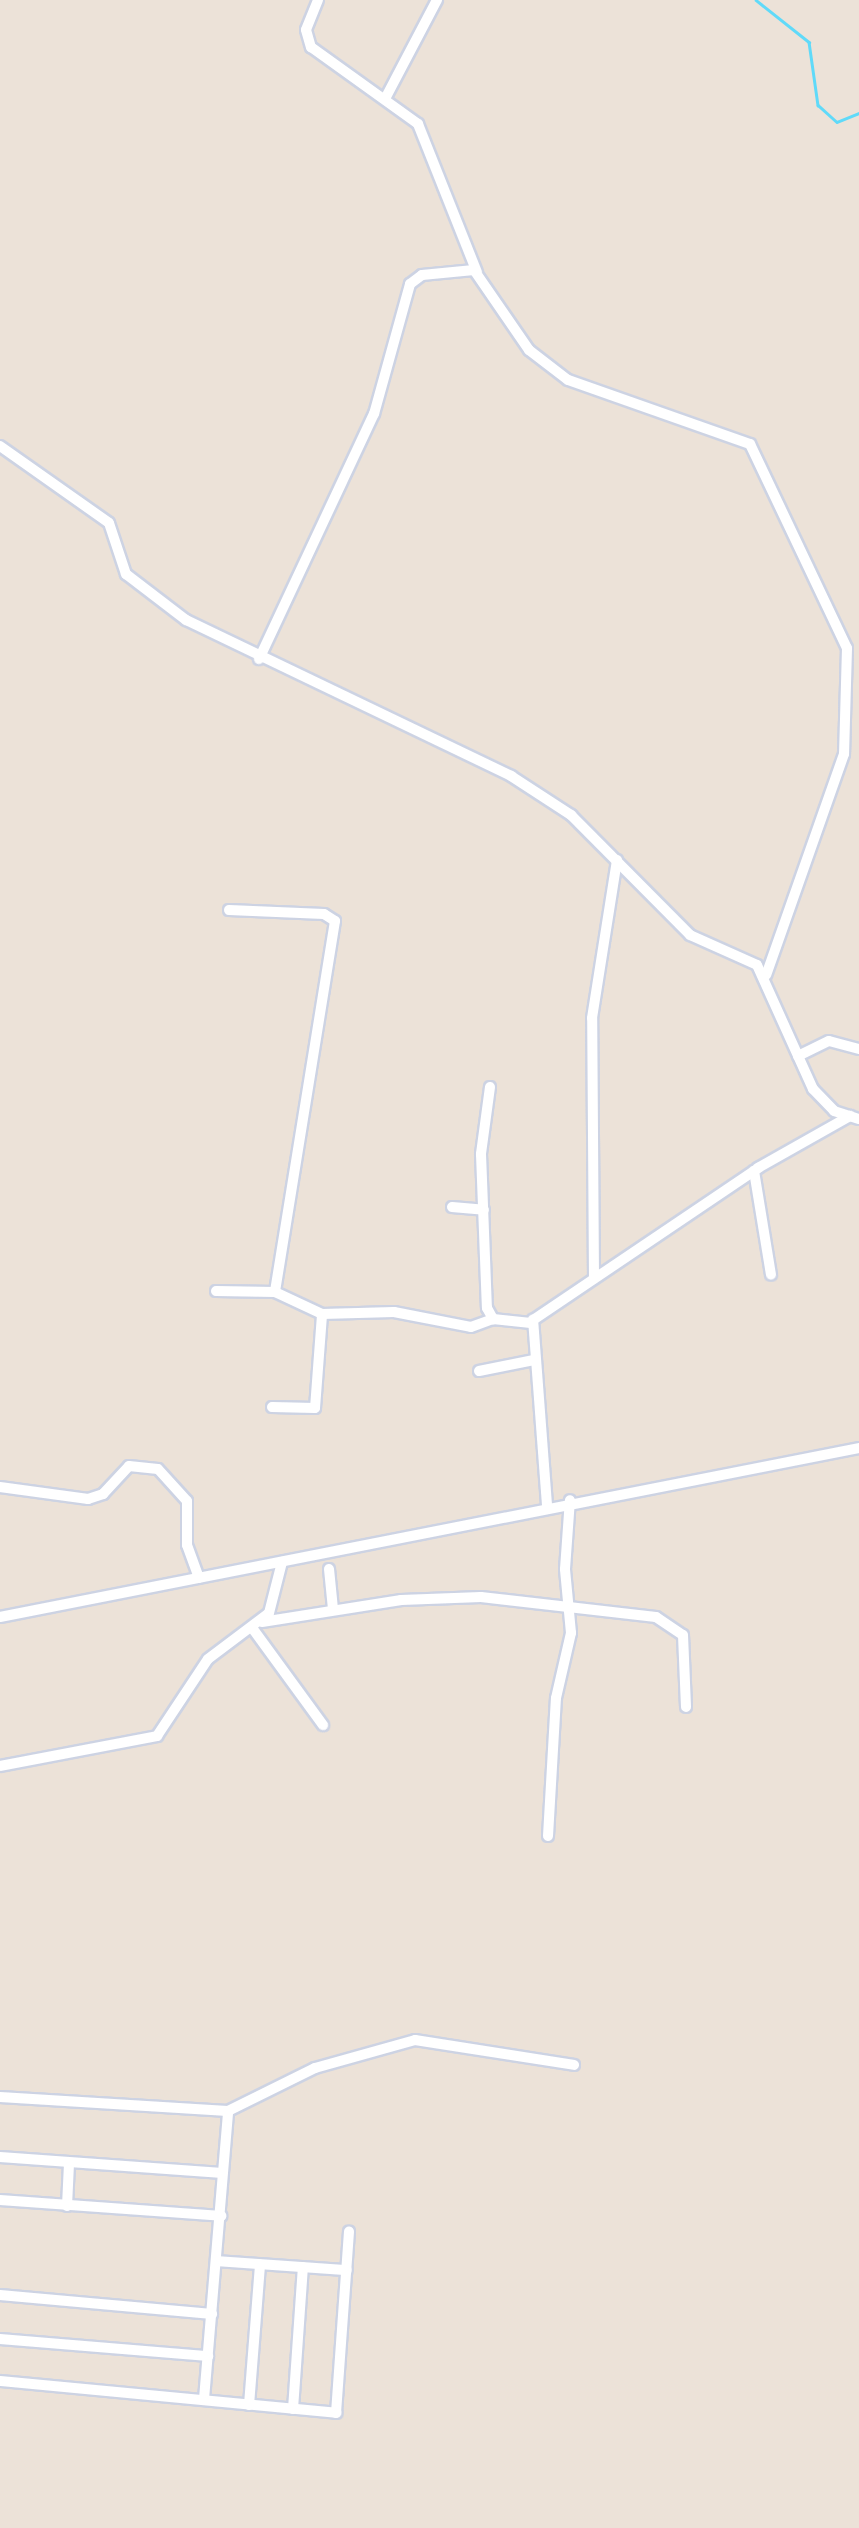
<!DOCTYPE html>
<html>
<head>
<meta charset="utf-8">
<style>
	body { margin:0 }
	#map { position:relative; width:859px; height:2528px; overflow:hidden; background:#ece2d8; font-family:"PT Sans",sans-serif }
	div>[style] { position:absolute }
	.stream>* { height:2.5px; margin:-1.25px; padding:0 1.25px; transform-origin:1.25px; border-radius:1.25px; background:#60daf9 }
	.roads { filter:drop-shadow(2px 0 #cdd3e3) drop-shadow(-2px 0 #cdd3e3) drop-shadow(0 2px #cdd3e3) drop-shadow(0 -2px #cdd3e3) }
	.street>* { height:10px; margin:-5px; padding:0 5px; transform-origin:5px; border-radius:5px; background:#fff }
	span { translate:-50% -50%; white-space:nowrap; text-align:center; line-height:1.15; -webkit-text-stroke:5px #fff; paint-order:stroke }
</style>
</head>
<body>
<div id="map">
	<div class="stream">
		<i style="left:756px;top:0;width:68px;rotate:38.4deg"></i>
		<i style="left:809px;top:42px;width:64px;rotate:81.9deg"></i>
		<i style="left:818px;top:105px;width:25px;rotate:42deg"></i>
		<i style="left:837px;top:122px;width:24px;rotate:-22deg"></i>
	</div>
	<div class="roads">
		<div class="street">
			<i style="left:318px;top:0;width:32px;rotate:112deg"></i>
			<i style="left:306px;top:30px;width:18px;rotate:74deg"></i>
			<i style="left:311px;top:47px;width:132px;rotate:35.7deg"></i>
			<i style="left:418px;top:124px;width:159px;rotate:68.3deg"></i>
			<i style="left:386px;top:97px;width:110px;rotate:-62.3deg"></i>
			<i style="left:0;top:446px;width:133px;rotate:35.2deg"></i>
			<i style="left:109px;top:523px;width:54px;rotate:71.6deg"></i>
			<i style="left:126px;top:574px;width:76px;rotate:37.5deg"></i>
			<i style="left:186px;top:620px;width:361px;rotate:25.6deg"></i>
			<i style="left:511px;top:776px;width:72px;rotate:33deg"></i>
			<i style="left:571px;top:815px;width:169px;rotate:45.2deg"></i>
			<i style="left:690px;top:935px;width:73px;rotate:24.1deg"></i>
			<i style="left:757px;top:965px;width:136px;rotate:65.7deg"></i>
			<i style="left:813px;top:1089px;width:30px;rotate:46deg"></i>
			<i style="left:834px;top:1111px;width:26px;rotate:18deg"></i>
			<i style="left:259px;top:659px;width:271px;rotate:-64.9deg"></i>
			<i style="left:374px;top:414px;width:135px;rotate:-74.5deg"></i>
			<i style="left:410px;top:284px;width:15px;rotate:-37deg"></i>
			<i style="left:422px;top:275px;width:52px;rotate:-5.5deg"></i>
			<i style="left:474px;top:270px;width:97px;rotate:55.5deg"></i>
			<i style="left:529px;top:350px;width:49px;rotate:37.6deg"></i>
			<i style="left:568px;top:380px;width:193px;rotate:19.4deg"></i>
			<i style="left:750px;top:444px;width:226px;rotate:64.6deg"></i>
			<i style="left:847px;top:648px;width:106px;rotate:91.6deg"></i>
			<i style="left:844px;top:754px;width:234px;rotate:109.4deg"></i>
			<i style="left:229px;top:910px;width:95px;rotate:2.4deg"></i>
			<i style="left:324px;top:914px;width:13px;rotate:32deg"></i>
			<i style="left:335px;top:921px;width:376px;rotate:99.2deg"></i>
			<i style="left:275px;top:1292px;width:52px;rotate:25.1deg"></i>
			<i style="left:322px;top:1314px;width:72px;rotate:-1.6deg"></i>
			<i style="left:394px;top:1312px;width:78px;rotate:11deg"></i>
			<i style="left:471px;top:1327px;width:23px;rotate:-20deg"></i>
			<i style="left:798px;top:1056px;width:34px;rotate:-26deg"></i>
			<i style="left:829px;top:1041px;width:31px;rotate:15deg"></i>
			<i style="left:490px;top:1087px;width:68px;rotate:97.7deg"></i>
			<i style="left:481px;top:1154px;width:154px;rotate:87.8deg"></i>
			<i style="left:487px;top:1308px;width:13px;rotate:61deg"></i>
			<i style="left:493px;top:1319px;width:38px;rotate:6deg"></i>
			<i style="left:754px;top:1171px;width:105px;rotate:80.7deg"></i>
			<i style="left:452px;top:1207px;width:32px;rotate:5deg"></i>
			<i style="left:594px;top:1278px;width:260px;rotate:-90.4deg"></i>
			<i style="left:592px;top:1018px;width:160px;rotate:-81deg"></i>
			<i style="left:216px;top:1291px;width:59px;rotate:1deg"></i>
			<i style="left:479px;top:1371px;width:56px;rotate:-11.3deg"></i>
			<i style="left:272px;top:1407px;width:43px;rotate:1.3deg"></i>
			<i style="left:315px;top:1408px;width:94px;rotate:-85.7deg"></i>
			<i style="left:0;top:1487px;width:89px;rotate:7.8deg"></i>
			<i style="left:88px;top:1499px;width:16px;rotate:-18deg"></i>
			<i style="left:103px;top:1494px;width:38px;rotate:-47deg"></i>
			<i style="left:129px;top:1466px;width:29px;rotate:6deg"></i>
			<i style="left:158px;top:1469px;width:43px;rotate:47.8deg"></i>
			<i style="left:187px;top:1501px;width:44px;rotate:90deg"></i>
			<i style="left:187px;top:1545px;width:35px;rotate:70deg"></i>
			<i style="left:547px;top:1505px;width:186px;rotate:-94.3deg"></i>
			<i style="left:533px;top:1320px;width:272px;rotate:-34deg"></i>
			<i style="left:758px;top:1168px;width:106px;rotate:-29.5deg"></i>
			<i style="left:329px;top:1569px;width:40px;rotate:84.3deg"></i>
			<i style="left:0;top:1617px;width:875px;rotate:-11.13deg"></i>
			<i style="left:262px;top:1622px;width:141px;rotate:-9deg"></i>
			<i style="left:401px;top:1600px;width:80px;rotate:-2.1deg"></i>
			<i style="left:481px;top:1597px;width:176px;rotate:6.5deg"></i>
			<i style="left:656px;top:1617px;width:32px;rotate:34deg"></i>
			<i style="left:683px;top:1635px;width:72px;rotate:87.6deg"></i>
			<i style="left:253px;top:1629px;width:119px;rotate:53.9deg"></i>
			<i style="left:0;top:1766px;width:160px;rotate:-10.8deg"></i>
			<i style="left:157px;top:1736px;width:92px;rotate:-56.5deg"></i>
			<i style="left:208px;top:1659px;width:76px;rotate:-37deg"></i>
			<i style="left:269px;top:1613px;width:53px;rotate:-75.7deg"></i>
			<i style="left:548px;top:1836px;width:138px;rotate:-86.7deg"></i>
			<i style="left:556px;top:1698px;width:67px;rotate:-77deg"></i>
			<i style="left:571px;top:1633px;width:64px;rotate:-95.4deg"></i>
			<i style="left:565px;top:1569px;width:69px;rotate:-85.9deg"></i>
			<i style="left:0;top:2097px;width:228px;rotate:3.5deg"></i>
			<i style="left:228px;top:2111px;width:97px;rotate:-26.3deg"></i>
			<i style="left:315px;top:2068px;width:104px;rotate:-15.6deg"></i>
			<i style="left:415px;top:2040px;width:161px;rotate:8.9deg"></i>
			<i style="left:0;top:2157px;width:223px;rotate:4.1deg"></i>
			<i style="left:0;top:2200px;width:222px;rotate:4.1deg"></i>
			<i style="left:67px;top:2206px;width:43px;rotate:-87.3deg"></i>
			<i style="left:217px;top:2261px;width:130px;rotate:4deg"></i>
			<i style="left:0;top:2295px;width:213px;rotate:5.1deg"></i>
			<i style="left:0;top:2339px;width:209px;rotate:4.7deg"></i>
			<i style="left:0;top:2381px;width:338px;rotate:5.4deg"></i>
			<i style="left:336px;top:2413px;width:182px;rotate:-85.9deg"></i>
			<i style="left:204px;top:2399px;width:289px;rotate:-85.2deg"></i>
			<i style="left:249px;top:2405px;width:141px;rotate:-85.5deg"></i>
			<i style="left:293px;top:2409px;width:142px;rotate:-86deg"></i>
		</div>
	</div>
</div>
</body>
</html>
